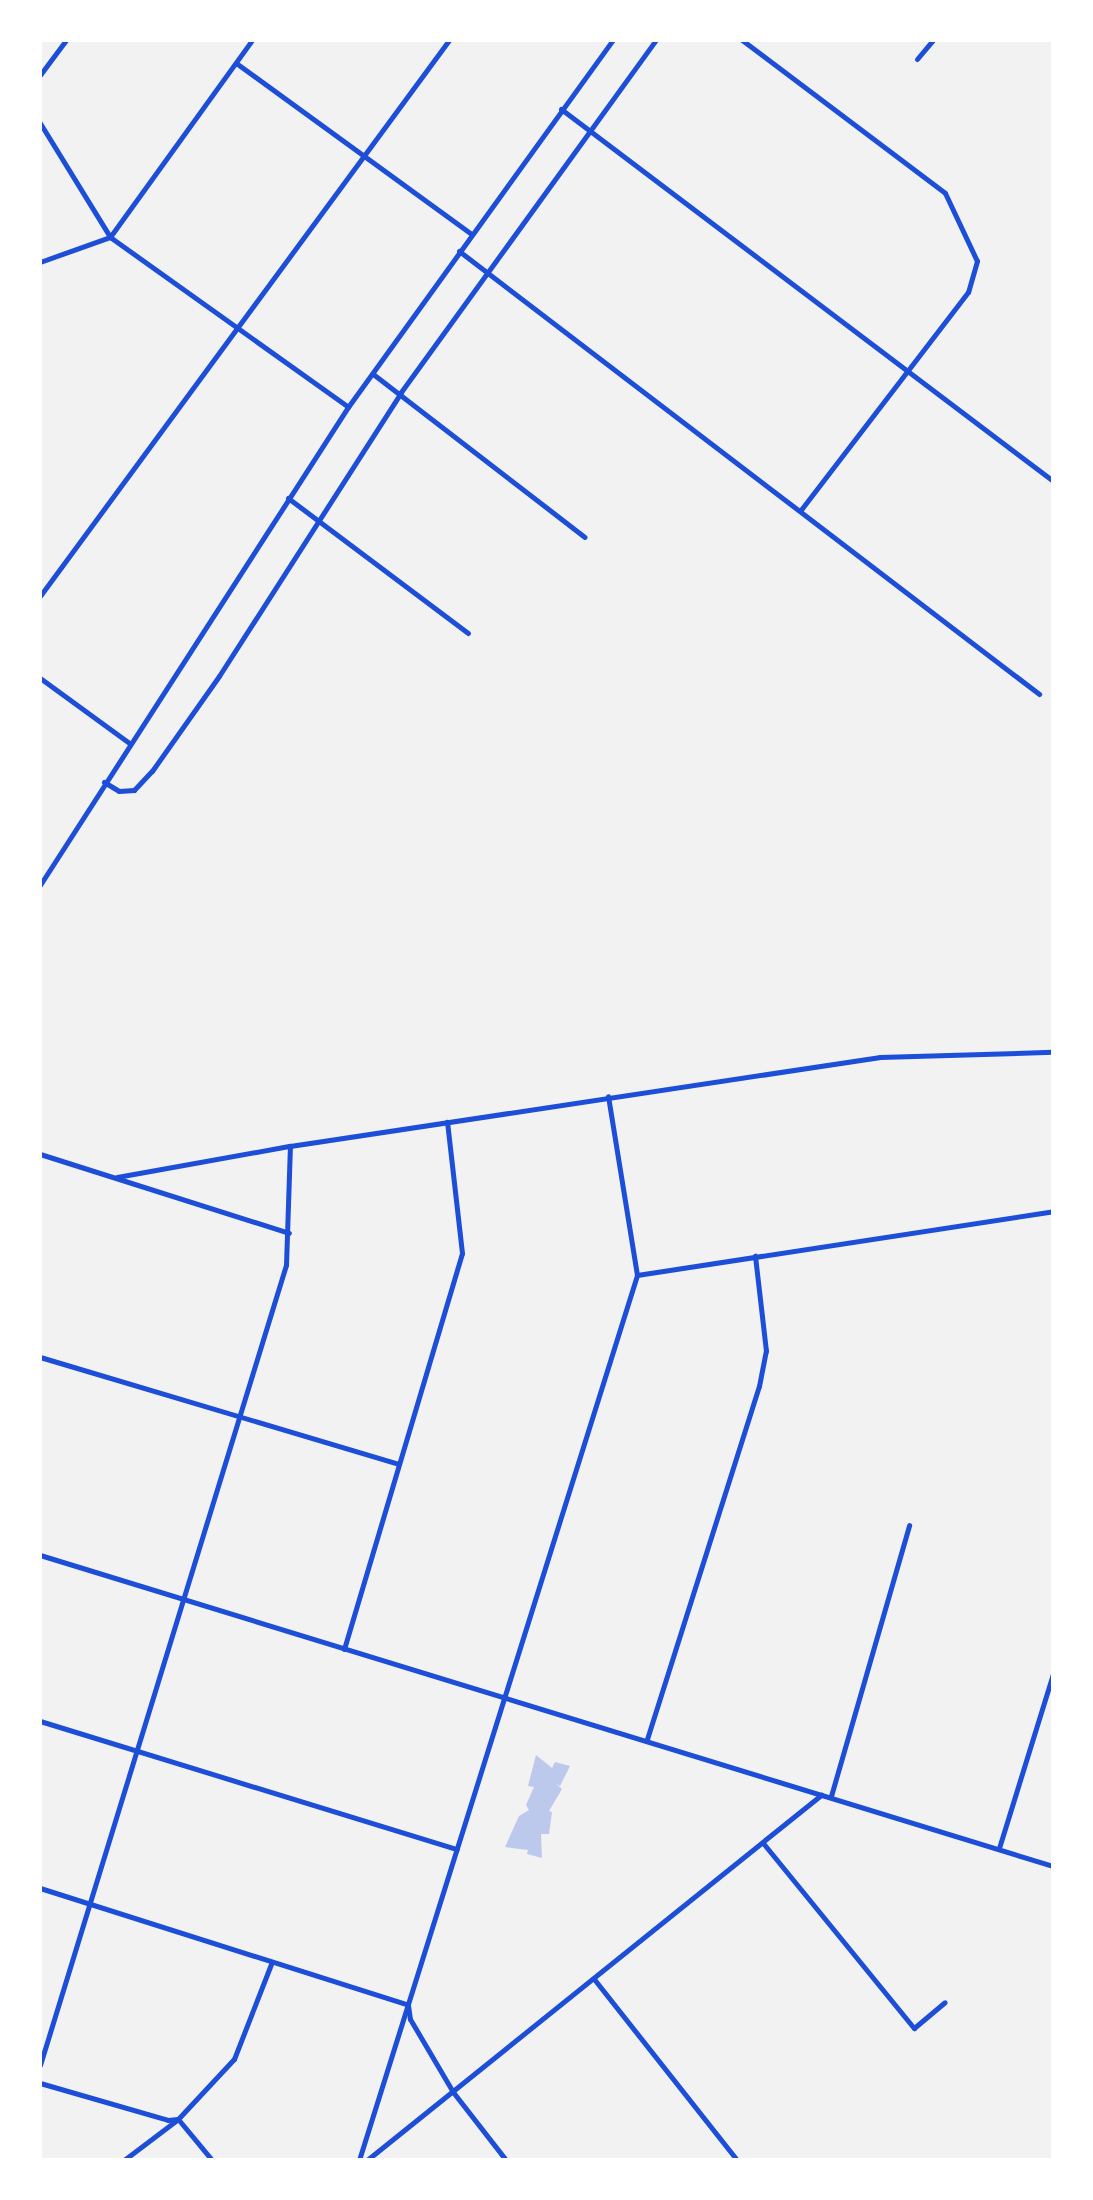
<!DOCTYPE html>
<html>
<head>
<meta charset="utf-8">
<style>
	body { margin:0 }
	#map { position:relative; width:1093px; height:2200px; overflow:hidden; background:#f2f2f2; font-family:"Fira Sans Condensed",sans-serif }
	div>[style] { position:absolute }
	.building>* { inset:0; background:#bdc9ec }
	.minor>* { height:5px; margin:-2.5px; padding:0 2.5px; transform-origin:2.5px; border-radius:2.5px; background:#1d4ed8 }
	span { translate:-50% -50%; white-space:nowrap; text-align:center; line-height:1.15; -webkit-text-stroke:8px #fff; paint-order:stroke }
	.frame { position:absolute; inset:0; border:42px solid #fff; pointer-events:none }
</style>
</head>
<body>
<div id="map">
	<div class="building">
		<i style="clip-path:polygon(536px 1755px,552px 1768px,555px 1762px,570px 1766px,560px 1786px,556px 1784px,562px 1789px,549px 1811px,552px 1812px,549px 1834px,541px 1834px,542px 1858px,527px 1854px,528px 1850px,505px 1847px,519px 1816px,529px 1810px,526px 1805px,534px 1787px,528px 1786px)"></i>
	</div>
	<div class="minor">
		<i style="left:742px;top:40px;width:254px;rotate:37deg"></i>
		<i style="left:945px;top:193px;width:75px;rotate:64.8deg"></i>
		<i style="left:977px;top:261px;width:32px;rotate:106deg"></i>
		<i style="left:968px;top:292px;width:275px;rotate:127.5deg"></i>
		<i style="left:917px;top:59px;width:25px;rotate:-50deg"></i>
		<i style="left:236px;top:63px;width:291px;rotate:36deg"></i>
		<i style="left:40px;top:75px;width:44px;rotate:-53.4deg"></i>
		<i style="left:561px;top:109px;width:617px;rotate:37.09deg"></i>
		<i style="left:40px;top:123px;width:134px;rotate:58.4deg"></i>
		<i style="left:110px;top:237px;width:292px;rotate:35.5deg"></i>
		<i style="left:459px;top:251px;width:730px;rotate:37.37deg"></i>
		<i style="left:40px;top:262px;width:74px;rotate:-19.7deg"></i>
		<i style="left:110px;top:237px;width:243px;rotate:-54.2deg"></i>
		<i style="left:373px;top:374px;width:267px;rotate:37.6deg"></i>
		<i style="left:288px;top:498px;width:225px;rotate:36.9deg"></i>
		<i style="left:40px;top:596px;width:690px;rotate:-53.66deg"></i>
		<i style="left:40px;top:678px;width:110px;rotate:36.1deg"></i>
		<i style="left:104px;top:782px;width:17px;rotate:31deg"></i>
		<i style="left:119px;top:791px;width:15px;rotate:-4deg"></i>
		<i style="left:134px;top:790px;width:26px;rotate:-47deg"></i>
		<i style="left:152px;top:771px;width:116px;rotate:-54.8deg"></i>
		<i style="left:219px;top:676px;width:337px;rotate:-57.3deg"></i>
		<i style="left:401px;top:392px;width:435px;rotate:-54.1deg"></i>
		<i style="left:40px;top:885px;width:569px;rotate:-57.2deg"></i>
		<i style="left:348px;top:407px;width:453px;rotate:-54.2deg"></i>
		<i style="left:40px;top:1154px;width:261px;rotate:17.6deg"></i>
		<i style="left:117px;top:1177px;width:176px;rotate:-10.2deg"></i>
		<i style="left:290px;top:1146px;width:597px;rotate:-8.58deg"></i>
		<i style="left:880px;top:1057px;width:173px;rotate:-1.7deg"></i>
		<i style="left:637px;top:1275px;width:421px;rotate:-8.7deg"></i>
		<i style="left:40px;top:1357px;width:374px;rotate:16.6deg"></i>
		<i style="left:40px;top:1555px;width:1060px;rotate:17.07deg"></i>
		<i style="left:344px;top:1649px;width:413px;rotate:-73.4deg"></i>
		<i style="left:462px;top:1253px;width:132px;rotate:-96.5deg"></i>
		<i style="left:40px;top:1721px;width:436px;rotate:17.1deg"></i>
		<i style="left:647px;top:1739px;width:370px;rotate:-72.4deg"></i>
		<i style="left:759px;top:1386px;width:36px;rotate:-79deg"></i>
		<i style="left:766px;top:1351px;width:96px;rotate:-96.6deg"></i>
		<i style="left:831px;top:1796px;width:282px;rotate:-73.9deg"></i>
		<i style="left:763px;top:1843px;width:239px;rotate:50.8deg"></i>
		<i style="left:914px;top:2028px;width:40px;rotate:-40deg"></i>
		<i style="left:999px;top:1848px;width:182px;rotate:-72.8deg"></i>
		<i style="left:40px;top:1888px;width:386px;rotate:17.6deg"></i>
		<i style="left:408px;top:2005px;width:14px;rotate:82deg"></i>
		<i style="left:410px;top:2019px;width:85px;rotate:59.5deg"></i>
		<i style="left:453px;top:2092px;width:86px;rotate:52.1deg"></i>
		<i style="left:594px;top:1979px;width:231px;rotate:51.7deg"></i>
		<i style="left:40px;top:2065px;width:837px;rotate:-72.91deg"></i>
		<i style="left:286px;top:1265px;width:119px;rotate:-88.1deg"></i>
		<i style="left:40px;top:2083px;width:133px;rotate:16.1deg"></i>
		<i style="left:168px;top:2120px;width:10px;rotate:-6deg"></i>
		<i style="left:178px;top:2119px;width:53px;rotate:50.3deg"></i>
		<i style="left:124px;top:2160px;width:68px;rotate:-37.2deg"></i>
		<i style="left:178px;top:2119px;width:82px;rotate:-47deg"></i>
		<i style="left:234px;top:2059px;width:102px;rotate:-68.7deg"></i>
		<i style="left:359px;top:2160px;width:928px;rotate:-72.56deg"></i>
		<i style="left:637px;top:1275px;width:181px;rotate:-99.2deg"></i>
		<i style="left:367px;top:2160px;width:583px;rotate:-38.8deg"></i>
	</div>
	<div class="frame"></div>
</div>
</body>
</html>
